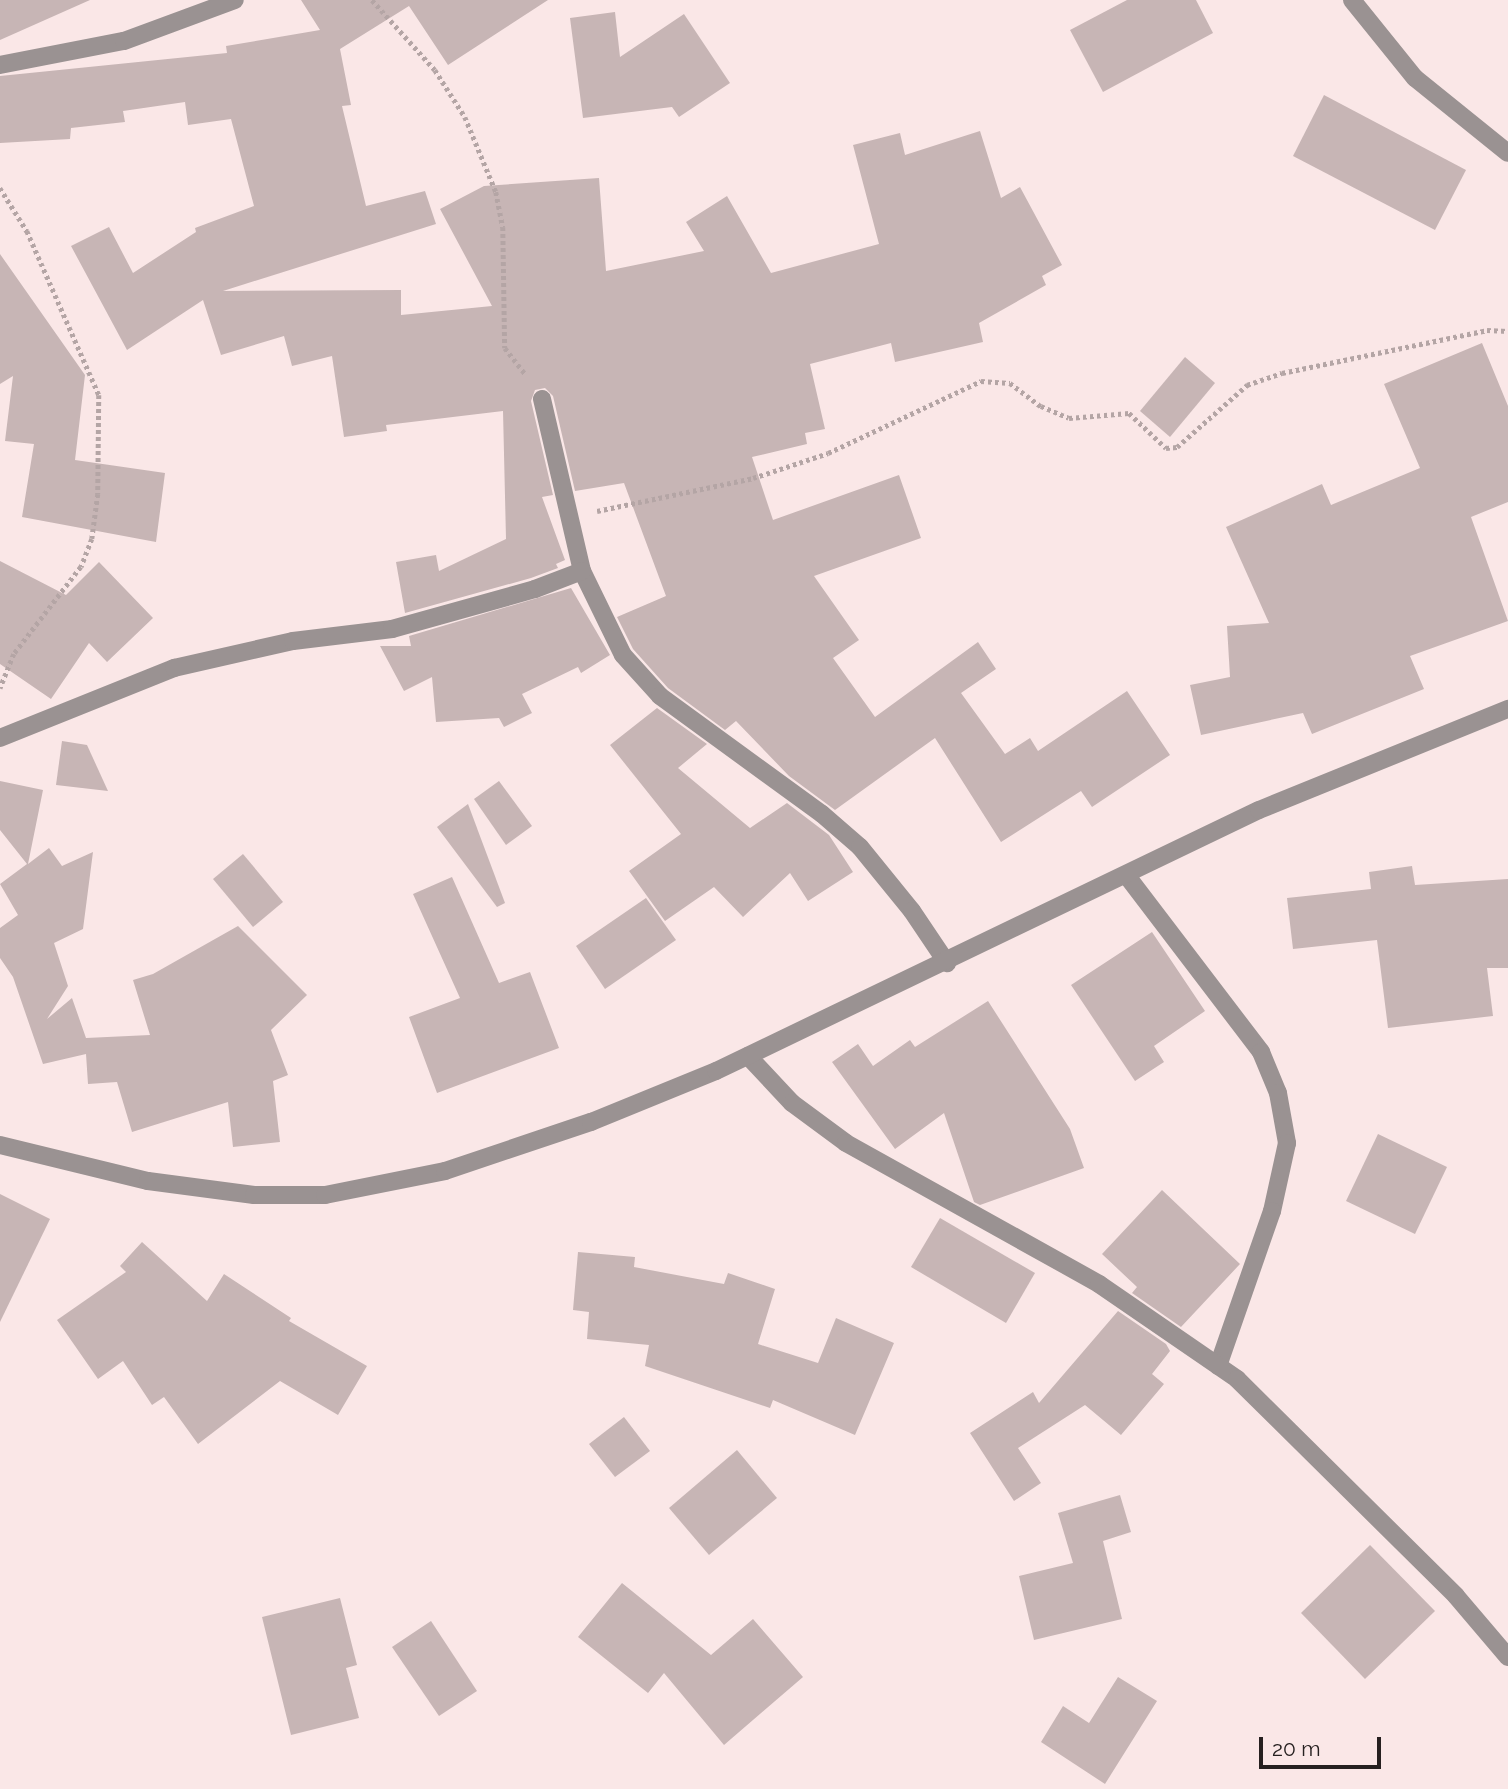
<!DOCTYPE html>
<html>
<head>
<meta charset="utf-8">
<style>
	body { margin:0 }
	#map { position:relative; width:1508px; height:1789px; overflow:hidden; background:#fae7e7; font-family:Raleway,sans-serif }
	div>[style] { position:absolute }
	.building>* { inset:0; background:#c7b5b5 }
	.path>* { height:4.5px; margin-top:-2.25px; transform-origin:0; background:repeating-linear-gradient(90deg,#b4a5a5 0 3.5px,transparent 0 7px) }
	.minor>* { height:18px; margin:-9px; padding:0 9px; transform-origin:9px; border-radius:9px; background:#9a9292 }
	span { translate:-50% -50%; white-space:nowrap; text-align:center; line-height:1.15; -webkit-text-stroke:5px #fae7e7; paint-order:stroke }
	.scale { position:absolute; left:1259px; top:1737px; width:122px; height:32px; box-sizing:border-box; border:4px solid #262020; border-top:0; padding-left:9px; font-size:21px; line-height:24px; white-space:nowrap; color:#262020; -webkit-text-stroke:5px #fae7e7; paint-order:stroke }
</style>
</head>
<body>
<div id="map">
	<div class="building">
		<i style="clip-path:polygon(0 0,90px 0,0 40px)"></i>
		<i style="clip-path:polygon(301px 0,548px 0,448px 65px,409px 6px,340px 49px,351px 105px,342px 106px,366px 206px,425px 191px,436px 224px,223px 291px,401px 290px,401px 315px,492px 306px,440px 209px,484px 186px,599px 178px,606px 271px,704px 251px,686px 222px,727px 196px,771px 273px,879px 244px,853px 145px,900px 133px,905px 155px,980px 131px,1001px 198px,1020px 187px,1062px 265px,1042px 276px,1046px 285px,979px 323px,983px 342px,895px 362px,891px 343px,810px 364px,825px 429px,805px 433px,807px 444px,752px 457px,773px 520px,899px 475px,921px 538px,814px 576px,859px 640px,833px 658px,875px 717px,978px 642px,996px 669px,961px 693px,1005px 754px,1030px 738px,1038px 751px,1127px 691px,1170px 755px,1092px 807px,1081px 791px,1001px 842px,935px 738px,835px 810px,789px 776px,736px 721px,725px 730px,668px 688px,633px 649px,617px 617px,666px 596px,624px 483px,575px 491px,553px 396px,545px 388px,535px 390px,531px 401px,553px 495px,542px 497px,565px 560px,556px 564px,558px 568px,531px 578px,405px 613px,396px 562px,436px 555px,439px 571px,506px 539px,503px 411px,386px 425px,387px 431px,344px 437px,332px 356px,292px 366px,284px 336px,221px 355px,203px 300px,127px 350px,71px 246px,109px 227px,133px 273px,196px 232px,195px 228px,254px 206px,231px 119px,188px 125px,185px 102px,123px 111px,125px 122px,71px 128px,70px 139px,0 143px,0 76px,227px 53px,226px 46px,320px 30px)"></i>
		<i style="clip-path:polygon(1127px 0,1196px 0,1213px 33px,1103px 92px,1070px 30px)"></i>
		<i style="clip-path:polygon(615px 12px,620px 57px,684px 14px,730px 83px,679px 117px,672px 107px,583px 118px,570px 18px)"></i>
		<i style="clip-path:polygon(1324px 95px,1466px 170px,1435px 230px,1293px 156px)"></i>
		<i style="clip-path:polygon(0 254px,85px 375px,75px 460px,165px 473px,156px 542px,22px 517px,34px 444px,5px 441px,13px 376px,0 384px)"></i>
		<i style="clip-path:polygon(1482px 343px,1508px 406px,1508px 502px,1471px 517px,1508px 621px,1410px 656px,1424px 689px,1312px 734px,1303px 713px,1201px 735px,1190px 685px,1230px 677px,1227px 626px,1269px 623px,1226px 527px,1322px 484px,1331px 505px,1420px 468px,1384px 384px)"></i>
		<i style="clip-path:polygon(1185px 357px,1215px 383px,1170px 437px,1140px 411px)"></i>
		<i style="clip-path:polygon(0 561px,66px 595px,99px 562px,153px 618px,107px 662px,89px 643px,51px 699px,0 664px)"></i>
		<i style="clip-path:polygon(571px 588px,610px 655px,581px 673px,578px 667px,522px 694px,532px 713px,504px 727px,499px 718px,436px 722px,432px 677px,404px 691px,380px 646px,411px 646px,409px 636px)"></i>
		<i style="clip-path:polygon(657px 708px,707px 744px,678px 768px,750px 828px,787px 803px,829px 835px,853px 872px,808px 901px,790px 873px,743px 917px,714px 887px,665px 921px,629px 871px,681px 834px,610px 745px)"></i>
		<i style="clip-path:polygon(62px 741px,87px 745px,108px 791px,56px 785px)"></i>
		<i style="clip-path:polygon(0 781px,43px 790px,28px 864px,49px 848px,62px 866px,93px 852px,83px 929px,54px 943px,68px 986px,47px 1019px,72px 998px,86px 1038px,150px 1035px,133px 980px,153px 974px,238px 926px,307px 995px,271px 1030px,288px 1075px,273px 1081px,280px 1142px,233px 1147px,228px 1102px,132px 1132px,117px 1082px,88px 1084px,86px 1054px,43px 1064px,13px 977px,0 958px,0 928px,18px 915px,0 884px,27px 864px,0 830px)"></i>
		<i style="clip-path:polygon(499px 781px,532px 826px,506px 845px,474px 799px)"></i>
		<i style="clip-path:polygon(468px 804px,505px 903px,497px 907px,437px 827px)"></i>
		<i style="clip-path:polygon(243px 854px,283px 902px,253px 927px,213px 879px)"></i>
		<i style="clip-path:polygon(1412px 866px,1415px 885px,1508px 879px,1508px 968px,1487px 968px,1493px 1016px,1388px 1028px,1377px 940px,1293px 949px,1287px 898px,1371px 889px,1369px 872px)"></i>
		<i style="clip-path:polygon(452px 877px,499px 983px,530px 972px,559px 1048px,437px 1093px,409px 1017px,460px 998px,413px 894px)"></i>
		<i style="clip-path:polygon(646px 898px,676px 940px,605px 989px,576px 946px)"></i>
		<i style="clip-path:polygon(1152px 932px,1205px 1011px,1154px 1046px,1164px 1062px,1135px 1081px,1071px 985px)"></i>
		<i style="clip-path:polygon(988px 1001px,1070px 1129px,1084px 1168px,980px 1205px,974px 1202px,944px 1113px,895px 1149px,832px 1062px,858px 1044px,873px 1066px,910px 1040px,915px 1047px)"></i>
		<i style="clip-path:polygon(1378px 1134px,1447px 1167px,1415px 1234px,1346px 1201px)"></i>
		<i style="clip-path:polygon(1162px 1190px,1240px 1264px,1181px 1327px,1132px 1293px,1137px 1287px,1102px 1254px)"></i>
		<i style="clip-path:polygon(0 1194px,50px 1219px,0 1322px)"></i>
		<i style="clip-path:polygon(940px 1218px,1035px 1273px,1006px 1323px,911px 1267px)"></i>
		<i style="clip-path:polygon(142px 1242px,207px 1301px,224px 1274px,291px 1318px,289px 1321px,367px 1366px,338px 1415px,280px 1381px,198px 1444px,164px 1397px,152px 1405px,123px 1361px,98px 1379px,57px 1320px,126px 1272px,120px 1266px)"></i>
		<i style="clip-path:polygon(578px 1252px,635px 1257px,634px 1267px,724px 1284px,728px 1273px,775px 1289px,758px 1344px,818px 1363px,836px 1318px,894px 1343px,855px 1435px,773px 1400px,770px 1408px,645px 1366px,649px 1345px,587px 1339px,589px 1312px,573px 1310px)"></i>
		<i style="clip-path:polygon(1118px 1311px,1166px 1344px,1170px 1351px,1152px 1374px,1164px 1384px,1121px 1435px,1085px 1405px,1018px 1448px,1041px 1483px,1014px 1501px,970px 1433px,1033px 1392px,1039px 1403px)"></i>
		<i style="clip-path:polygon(624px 1417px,650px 1451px,615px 1477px,589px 1444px)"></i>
		<i style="clip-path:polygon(737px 1450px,777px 1498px,709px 1555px,669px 1508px)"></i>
		<i style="clip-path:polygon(1120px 1495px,1131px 1532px,1103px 1541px,1122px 1619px,1034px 1640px,1019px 1576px,1073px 1563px,1058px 1513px)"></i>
		<i style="clip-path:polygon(1370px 1545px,1435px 1611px,1365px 1679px,1301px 1613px)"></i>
		<i style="clip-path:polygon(622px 1583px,711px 1655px,753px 1619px,803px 1677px,724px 1745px,664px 1673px,648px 1693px,578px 1637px)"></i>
		<i style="clip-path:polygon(340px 1598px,357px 1665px,346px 1668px,359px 1718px,291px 1735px,262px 1617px)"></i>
		<i style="clip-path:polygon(431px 1621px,477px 1691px,439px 1716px,392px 1647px)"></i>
		<i style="clip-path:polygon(1118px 1677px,1157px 1701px,1105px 1784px,1041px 1742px,1063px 1706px,1089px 1723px)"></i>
	</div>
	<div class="path">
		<i style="left:372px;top:0;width:94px;rotate:48deg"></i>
		<i style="left:435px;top:70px;width:56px;rotate:57.4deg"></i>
		<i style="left:465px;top:117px;width:81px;rotate:67.5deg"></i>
		<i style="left:496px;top:192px;width:36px;rotate:79deg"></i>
		<i style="left:503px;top:227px;width:121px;rotate:89.1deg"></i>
		<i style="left:505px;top:348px;width:34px;rotate:52deg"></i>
		<i style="left:0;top:188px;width:51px;rotate:57.9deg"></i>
		<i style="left:27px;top:231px;width:179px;rotate:66.3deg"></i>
		<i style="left:99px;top:395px;width:99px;rotate:90.6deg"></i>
		<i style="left:98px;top:494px;width:45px;rotate:97.6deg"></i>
		<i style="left:92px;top:539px;width:30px;rotate:111deg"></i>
		<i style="left:81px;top:567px;width:110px;rotate:127.6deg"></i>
		<i style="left:14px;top:654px;width:37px;rotate:112deg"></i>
		<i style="left:597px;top:511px;width:159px;rotate:-11.9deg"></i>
		<i style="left:753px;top:478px;width:79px;rotate:-18.4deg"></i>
		<i style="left:828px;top:453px;width:169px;rotate:-25.2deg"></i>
		<i style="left:981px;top:381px;width:29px;rotate:4deg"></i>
		<i style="left:1010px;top:383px;width:39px;rotate:37deg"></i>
		<i style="left:1041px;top:406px;width:30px;rotate:23deg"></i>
		<i style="left:1069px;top:418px;width:60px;rotate:-4.8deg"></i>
		<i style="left:1129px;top:413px;width:51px;rotate:43.4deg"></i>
		<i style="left:1166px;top:448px;width:11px;rotate:-5deg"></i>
		<i style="left:1177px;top:447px;width:94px;rotate:-41.5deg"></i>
		<i style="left:1247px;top:385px;width:37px;rotate:-19deg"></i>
		<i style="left:1282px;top:373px;width:209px;rotate:-11.8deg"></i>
		<i style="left:1487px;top:330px;width:21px;rotate:3deg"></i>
	</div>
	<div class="minor">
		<i style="left:1352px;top:0;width:100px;rotate:51.1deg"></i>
		<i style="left:1415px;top:78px;width:119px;rotate:38.9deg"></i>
		<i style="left:0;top:65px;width:126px;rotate:-11deg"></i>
		<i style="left:124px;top:41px;width:118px;rotate:-20.3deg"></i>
		<i style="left:542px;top:399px;width:177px;rotate:76.9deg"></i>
		<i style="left:582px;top:571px;width:93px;rotate:64deg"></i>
		<i style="left:623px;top:655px;width:55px;rotate:47.9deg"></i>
		<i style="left:660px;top:696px;width:200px;rotate:36.1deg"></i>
		<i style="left:822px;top:814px;width:50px;rotate:41deg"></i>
		<i style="left:860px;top:847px;width:82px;rotate:50.9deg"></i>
		<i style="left:912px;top:911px;width:63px;rotate:56.1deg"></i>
		<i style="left:0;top:738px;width:188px;rotate:-21.9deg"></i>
		<i style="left:174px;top:668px;width:122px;rotate:-12.8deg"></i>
		<i style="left:293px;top:641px;width:100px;rotate:-6.9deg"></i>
		<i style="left:392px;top:629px;width:148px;rotate:-15.6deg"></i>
		<i style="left:535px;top:589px;width:50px;rotate:-21deg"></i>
		<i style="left:1127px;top:876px;width:221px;rotate:52.7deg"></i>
		<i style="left:1261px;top:1052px;width:44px;rotate:67.5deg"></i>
		<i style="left:1278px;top:1093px;width:51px;rotate:79.8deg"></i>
		<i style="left:1287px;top:1143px;width:70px;rotate:102.4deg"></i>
		<i style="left:1272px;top:1211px;width:164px;rotate:109.2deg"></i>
		<i style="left:748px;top:1056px;width:64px;rotate:46.9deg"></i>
		<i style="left:792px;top:1103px;width:67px;rotate:36.5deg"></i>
		<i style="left:846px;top:1143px;width:290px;rotate:29.1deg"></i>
		<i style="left:1099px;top:1284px;width:168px;rotate:34.5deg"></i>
		<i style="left:1237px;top:1379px;width:308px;rotate:44.7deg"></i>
		<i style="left:1456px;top:1596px;width:80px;rotate:49.6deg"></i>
		<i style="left:0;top:1145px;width:152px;rotate:13.7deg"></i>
		<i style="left:148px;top:1181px;width:107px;rotate:7.5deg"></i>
		<i style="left:254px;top:1195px;width:71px"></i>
		<i style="left:325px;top:1195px;width:122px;rotate:-11.3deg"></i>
		<i style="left:445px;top:1171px;width:154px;rotate:-18.6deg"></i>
		<i style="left:591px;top:1122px;width:135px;rotate:-22.2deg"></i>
		<i style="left:716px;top:1071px;width:602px;rotate:-25.67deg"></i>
		<i style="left:1259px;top:810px;width:269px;rotate:-22.1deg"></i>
	</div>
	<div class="scale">20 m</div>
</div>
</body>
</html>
